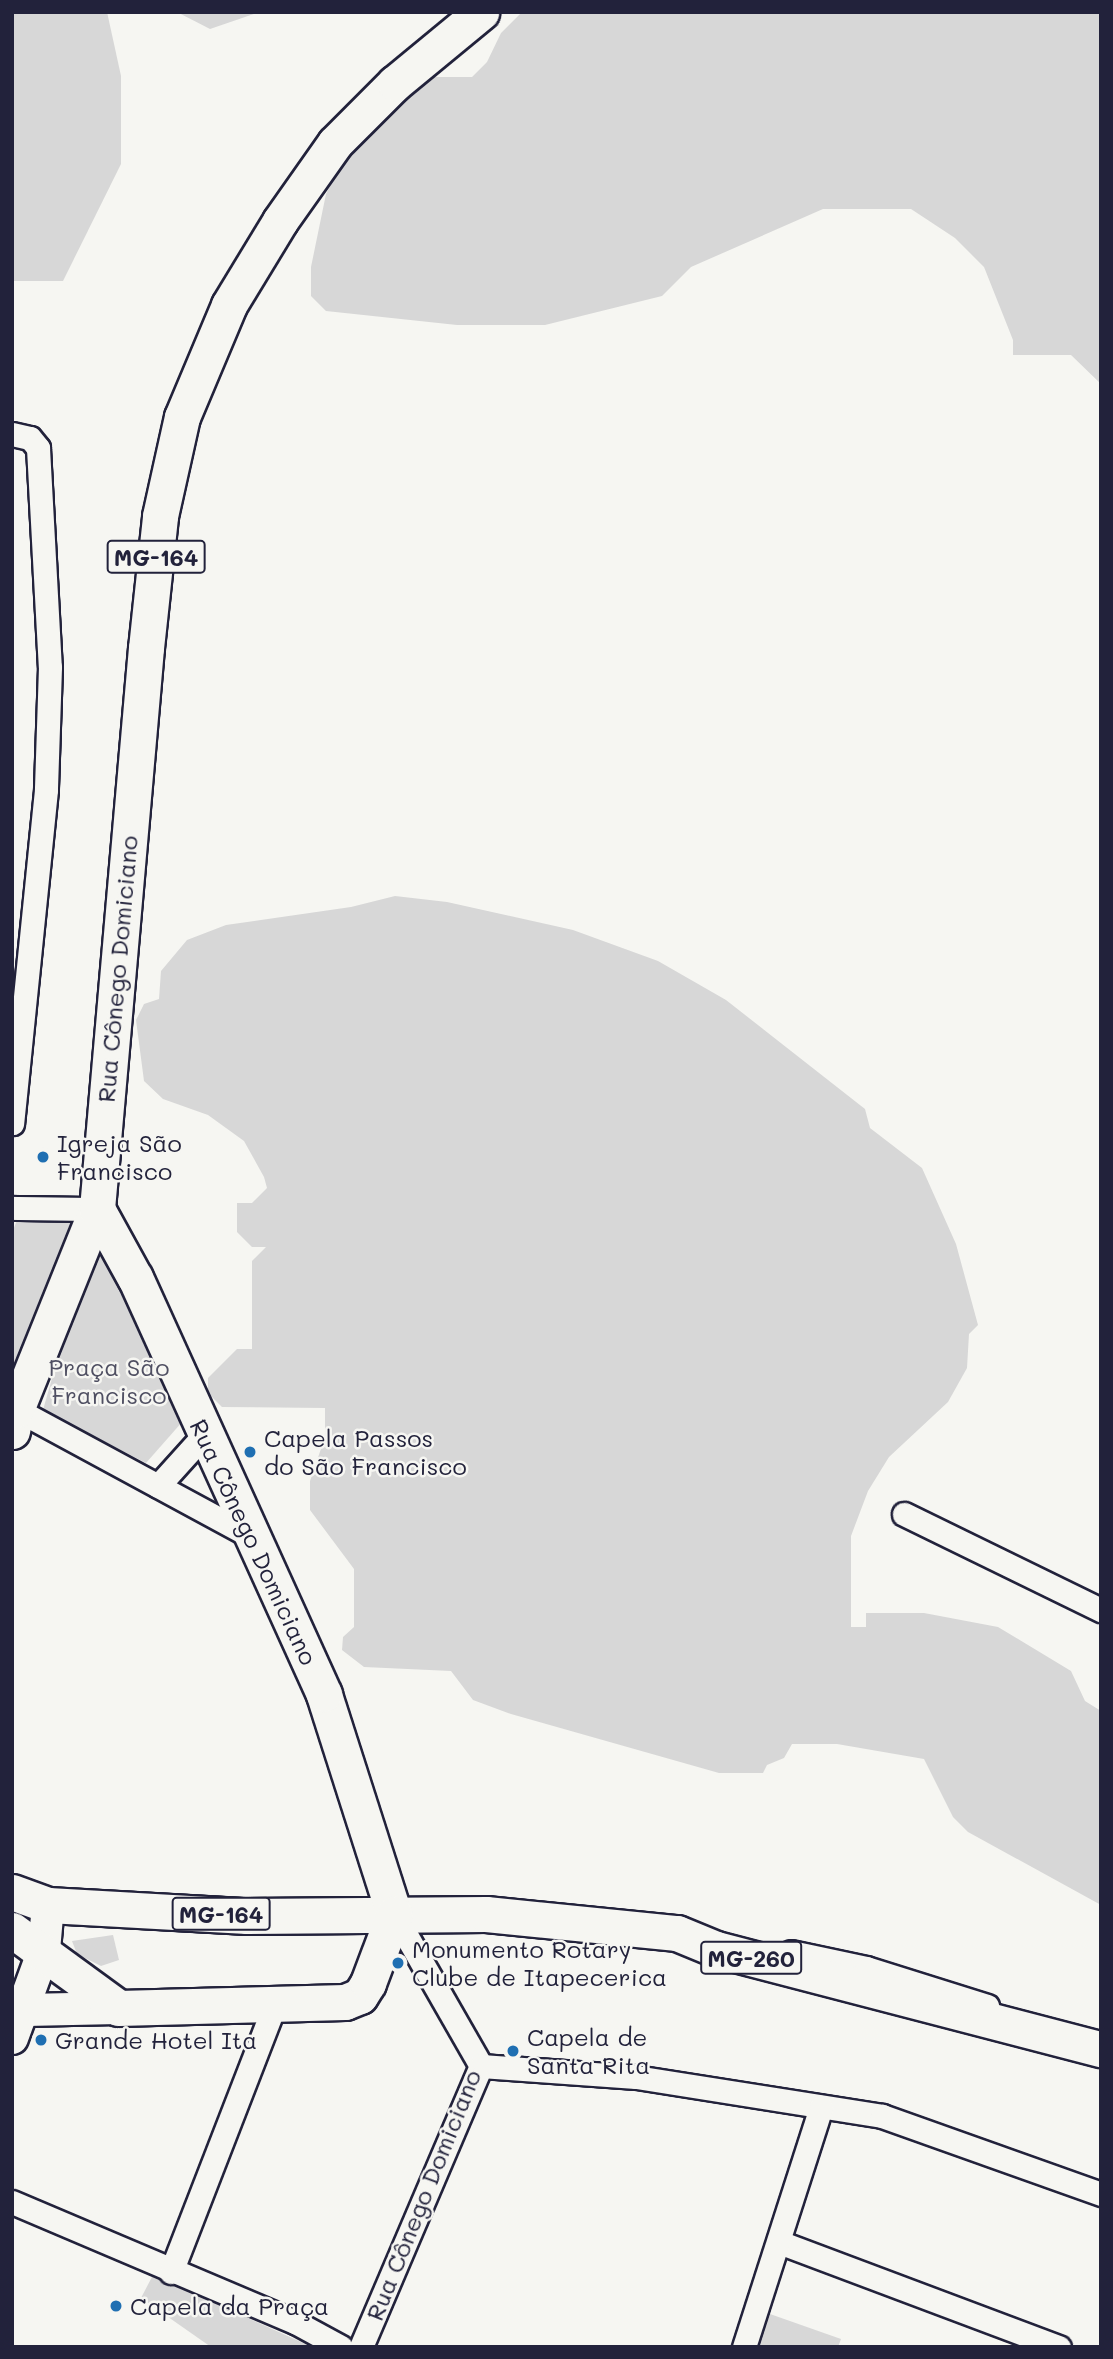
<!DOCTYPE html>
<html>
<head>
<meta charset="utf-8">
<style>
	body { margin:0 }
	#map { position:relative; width:1113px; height:2359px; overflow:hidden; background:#f6f6f2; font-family:Mali,sans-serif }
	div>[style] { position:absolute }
	.green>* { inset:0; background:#d7d7d7 }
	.roads { filter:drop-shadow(2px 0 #22223b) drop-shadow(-2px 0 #22223b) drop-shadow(0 2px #22223b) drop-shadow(0 -2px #22223b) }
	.street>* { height:23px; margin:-11.5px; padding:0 11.5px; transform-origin:11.5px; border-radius:11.5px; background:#f6f6f2 }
	.secondary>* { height:32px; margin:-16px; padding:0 16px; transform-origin:16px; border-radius:16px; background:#f6f6f2 }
	.primary>* { height:35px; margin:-17.5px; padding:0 17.5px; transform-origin:17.5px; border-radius:17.5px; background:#f6f6f2 }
	.dots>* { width:19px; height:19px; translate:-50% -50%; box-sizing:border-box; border:4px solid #f6f6f2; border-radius:50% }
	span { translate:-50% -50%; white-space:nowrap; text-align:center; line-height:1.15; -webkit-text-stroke:5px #f6f6f2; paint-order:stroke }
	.shield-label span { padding:2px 5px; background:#f6f6f2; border:2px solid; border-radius:5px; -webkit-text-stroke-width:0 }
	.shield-label { font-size:23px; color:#22223b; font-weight:700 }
	.street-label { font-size:24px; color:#22223b }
	.poi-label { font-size:24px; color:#22223b }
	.left { translate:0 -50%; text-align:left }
	.park-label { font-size:24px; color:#4f4f62 }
	.frame { position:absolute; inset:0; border:14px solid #22223b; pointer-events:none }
</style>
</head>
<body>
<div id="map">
	<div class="green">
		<i style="clip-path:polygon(12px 12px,107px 12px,121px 76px,121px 164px,63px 281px,12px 281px)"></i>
		<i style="clip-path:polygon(177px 12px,260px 12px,210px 29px)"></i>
		<i style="clip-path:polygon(522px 12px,1101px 12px,1101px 384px,1071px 355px,1013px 355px,1013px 340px,984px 267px,955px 238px,911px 209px,823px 209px,691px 267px,662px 296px,545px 325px,457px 325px,326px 311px,311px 296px,311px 267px,326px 194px,355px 135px,428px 77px,472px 77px,487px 62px,501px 33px)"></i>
		<i style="clip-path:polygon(395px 896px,447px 902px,573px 930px,658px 961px,726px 1000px,865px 1109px,870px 1128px,922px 1168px,956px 1244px,978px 1325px,969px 1334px,967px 1368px,948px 1402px,889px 1457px,868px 1491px,851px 1536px,851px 1627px,866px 1627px,866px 1613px,924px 1613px,998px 1627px,1071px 1671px,1085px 1701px,1101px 1711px,1101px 1905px,968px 1832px,953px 1817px,924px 1759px,837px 1744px,792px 1744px,784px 1758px,767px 1765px,763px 1773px,719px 1773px,511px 1714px,473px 1700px,451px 1671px,364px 1667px,342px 1650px,343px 1637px,354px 1627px,354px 1569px,310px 1510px,310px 1481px,325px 1437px,325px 1408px,222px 1407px,208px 1393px,208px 1378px,237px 1349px,252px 1349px,252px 1261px,266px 1247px,252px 1247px,237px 1232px,237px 1203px,252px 1203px,267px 1188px,264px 1177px,244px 1141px,208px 1115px,163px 1099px,144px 1081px,136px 1020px,144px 1004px,159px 999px,161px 971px,187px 940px,226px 925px,351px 907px)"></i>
		<i style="clip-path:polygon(19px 1215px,90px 1216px,12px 1375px,12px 1233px)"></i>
		<i style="clip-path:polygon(95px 1227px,183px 1421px,146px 1463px,43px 1410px)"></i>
		<i style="clip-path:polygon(113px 1935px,119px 1960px,101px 1966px,77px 1954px,72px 1941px)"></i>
		<i style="clip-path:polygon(153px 2275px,312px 2347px,211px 2347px,141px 2298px)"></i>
		<i style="clip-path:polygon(770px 2314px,841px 2339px,838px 2347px,758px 2347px)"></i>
	</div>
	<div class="roads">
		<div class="street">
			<i style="left:12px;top:434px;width:18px;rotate:13deg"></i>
			<i style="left:30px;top:438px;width:13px;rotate:51deg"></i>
			<i style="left:38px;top:448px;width:219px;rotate:86.9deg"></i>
			<i style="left:50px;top:667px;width:123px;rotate:91.9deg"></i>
			<i style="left:46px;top:790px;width:335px;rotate:95.8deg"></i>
			<i style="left:12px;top:1208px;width:85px;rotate:0.7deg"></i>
			<i style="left:12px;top:1407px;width:273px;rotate:28.4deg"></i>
			<i style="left:158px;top:1486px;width:67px;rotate:-48deg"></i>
			<i style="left:904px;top:1514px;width:219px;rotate:26deg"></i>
			<i style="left:394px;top:1914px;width:175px;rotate:60.2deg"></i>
			<i style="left:791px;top:1952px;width:77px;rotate:12deg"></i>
			<i style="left:866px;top:1968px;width:127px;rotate:17.4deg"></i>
			<i style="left:481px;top:2066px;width:155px;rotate:4.1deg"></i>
			<i style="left:636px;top:2077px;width:249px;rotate:9deg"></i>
			<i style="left:882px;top:2116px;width:232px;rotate:19.6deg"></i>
			<i style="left:12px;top:2202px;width:307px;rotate:23deg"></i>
			<i style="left:295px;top:2322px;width:52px;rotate:28.5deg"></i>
			<i style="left:779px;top:2242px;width:299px;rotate:20.6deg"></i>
			<i style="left:171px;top:2272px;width:285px;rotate:-68.8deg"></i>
			<i style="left:361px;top:2347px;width:306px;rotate:-66.9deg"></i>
			<i style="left:744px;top:2347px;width:252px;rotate:-72.2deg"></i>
		</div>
		<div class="secondary">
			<i style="left:26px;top:2010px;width:92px;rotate:-1.2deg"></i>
			<i style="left:12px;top:2038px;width:94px;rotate:-70deg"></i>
			<i style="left:44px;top:1950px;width:45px;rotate:-84.9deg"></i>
		</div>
		<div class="primary">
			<i style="left:12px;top:1431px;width:21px;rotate:-79deg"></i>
			<i style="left:16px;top:1410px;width:217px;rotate:-68.1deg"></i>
			<i style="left:12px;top:1892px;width:38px;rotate:20deg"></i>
			<i style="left:48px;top:1905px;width:199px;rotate:3.2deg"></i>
			<i style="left:247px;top:1916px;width:239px;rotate:-0.5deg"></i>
			<i style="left:486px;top:1914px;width:192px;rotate:5.7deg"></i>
			<i style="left:677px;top:1933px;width:42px;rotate:22.3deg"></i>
			<i style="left:716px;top:1949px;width:398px;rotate:14.6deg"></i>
			<i style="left:394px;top:1914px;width:231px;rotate:-107.7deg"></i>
			<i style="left:324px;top:1694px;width:457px;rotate:-114.4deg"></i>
			<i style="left:135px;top:1278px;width:79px;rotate:-118.8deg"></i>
			<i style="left:97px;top:1209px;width:563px;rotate:-85.01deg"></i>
			<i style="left:146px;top:648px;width:133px;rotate:-83.9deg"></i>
			<i style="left:160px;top:516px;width:101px;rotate:-77.5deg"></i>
			<i style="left:182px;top:417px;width:121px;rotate:-67.2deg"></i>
			<i style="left:229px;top:305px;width:98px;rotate:-58.7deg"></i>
			<i style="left:280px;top:221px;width:95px;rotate:-54.8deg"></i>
			<i style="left:335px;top:143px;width:85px;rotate:-45deg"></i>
			<i style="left:395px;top:83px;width:112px;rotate:-39.5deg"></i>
			<i style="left:12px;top:1930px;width:132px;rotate:36.1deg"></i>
			<i style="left:118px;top:2008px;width:227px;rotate:-1.5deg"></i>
			<i style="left:345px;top:2002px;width:16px;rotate:-22deg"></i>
			<i style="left:360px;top:1996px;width:15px;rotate:-58deg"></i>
			<i style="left:368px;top:1983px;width:74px;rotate:-69.4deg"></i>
		</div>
	</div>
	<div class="dots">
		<i style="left:43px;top:1157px;background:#1f6fb2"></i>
		<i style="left:250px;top:1452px;background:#1f6fb2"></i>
		<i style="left:398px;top:1963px;background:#1f6fb2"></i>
		<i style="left:41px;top:2040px;background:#1f6fb2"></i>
		<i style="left:513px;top:2051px;background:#1f6fb2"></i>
		<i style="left:116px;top:2306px;background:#1f6fb2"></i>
	</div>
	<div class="shield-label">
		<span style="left:156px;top:557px">MG-164</span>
		<span style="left:221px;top:1914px">MG-164</span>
		<span style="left:751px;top:1958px">MG-260</span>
	</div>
	<div class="street-label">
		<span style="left:117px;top:969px;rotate:-85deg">Rua Cônego Domiciano</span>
		<span style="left:254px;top:1542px;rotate:65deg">Rua Cônego Domiciano</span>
		<span style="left:423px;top:2195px;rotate:-68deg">Rua Cônego Domiciano</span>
	</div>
	<div class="poi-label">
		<span class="left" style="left:57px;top:1157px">Igreja São<br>Francisco</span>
		<span class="left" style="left:264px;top:1452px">Capela Passos<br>do São Francisco</span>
		<span class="left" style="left:412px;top:1963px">Monumento Rotary<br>Clube de Itapecerica</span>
		<span class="left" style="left:527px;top:2051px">Capela de<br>Santa Rita</span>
		<span class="left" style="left:55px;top:2040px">Grande Hotel Ita</span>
		<span class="left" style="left:130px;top:2306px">Capela da Praça</span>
	</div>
	<div class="park-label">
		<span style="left:109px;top:1381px">Praça São<br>Francisco</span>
	</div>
	<div class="frame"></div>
</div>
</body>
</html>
